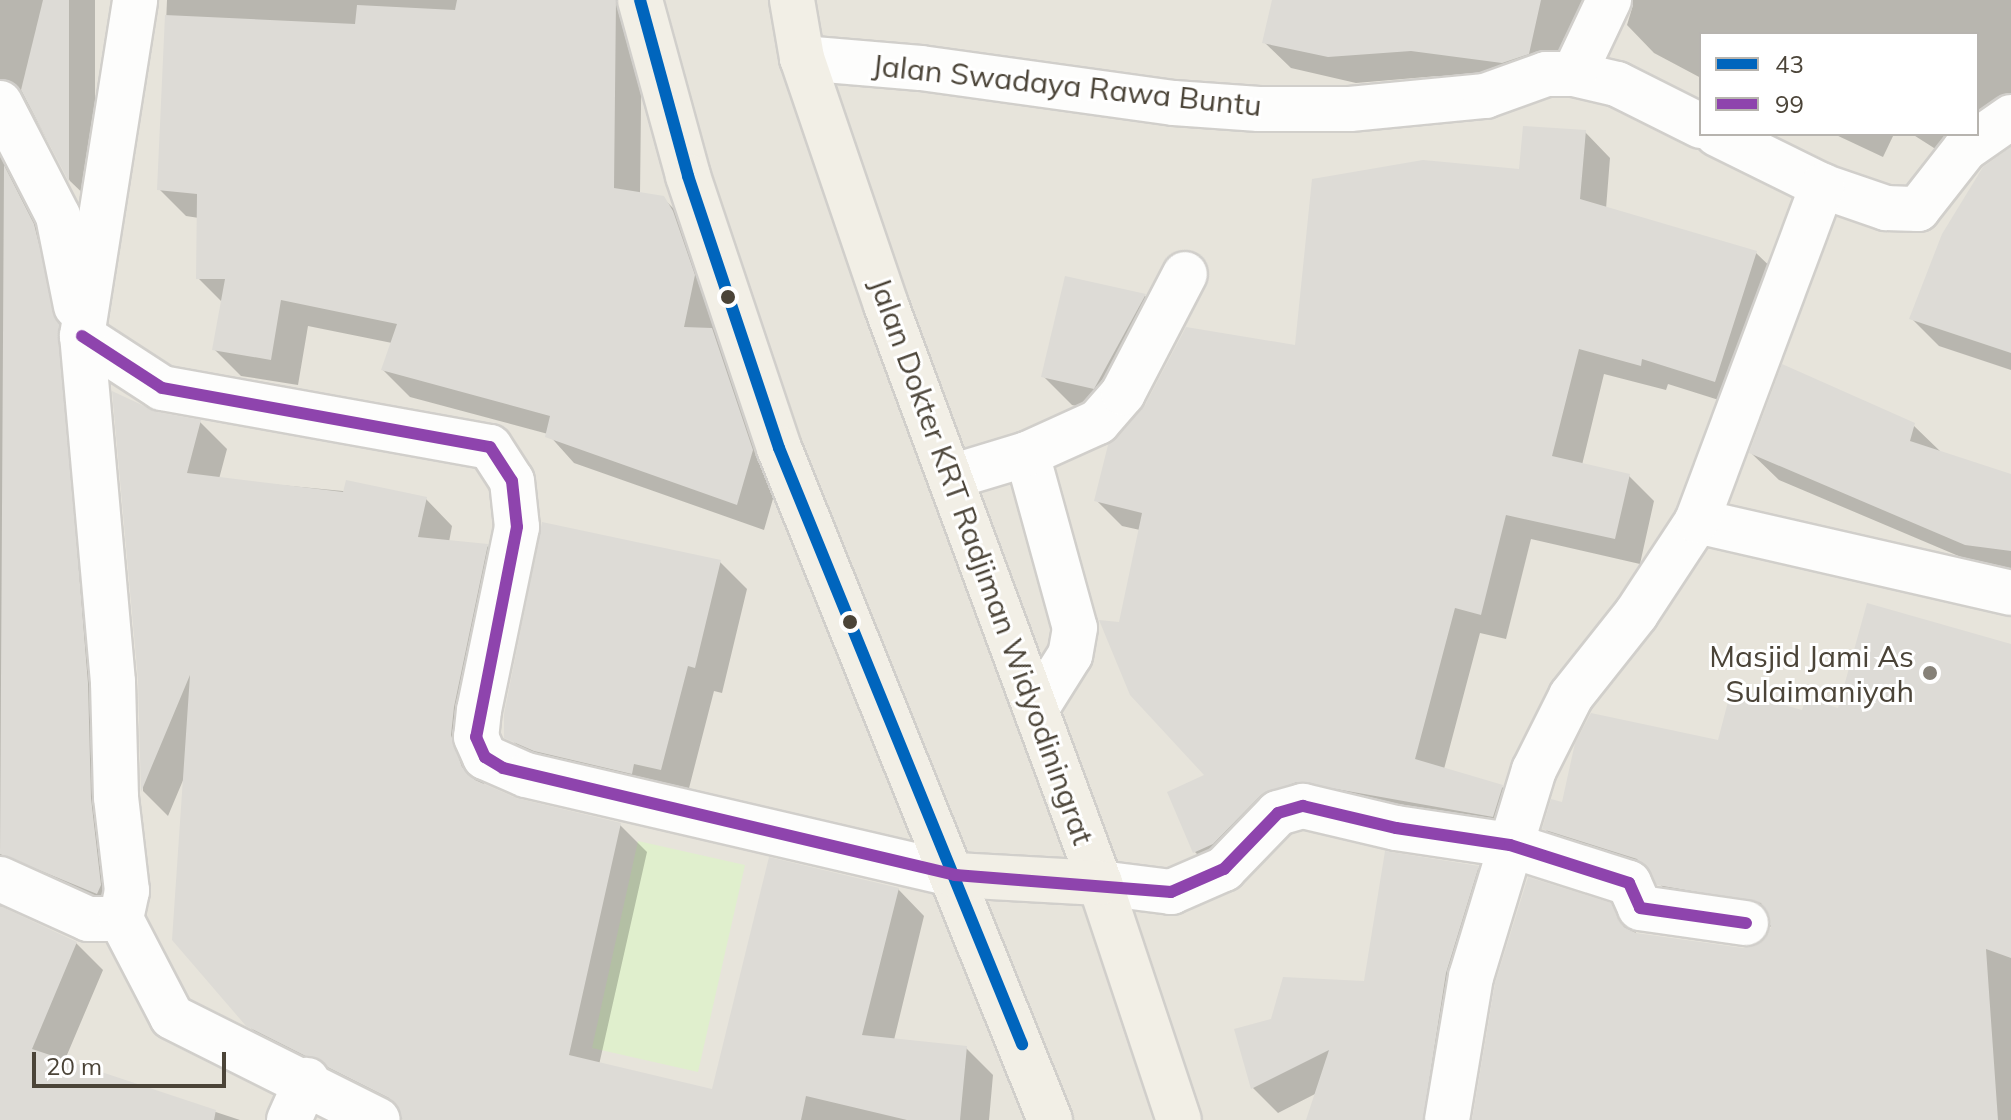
<!DOCTYPE html>
<html>
<head>
<meta charset="utf-8">
<style>
	body { margin:0 }
	#map { position:relative; width:2011px; height:1120px; overflow:hidden; background:#f3f2ee; font-family:Mulish,sans-serif }
	div>[style] { position:absolute }
	.residential>* { inset:0; background:#e7e4db }
	.green>* { inset:0; background:#e0efcd }
	.shadow>* { inset:0; background:#0003 }
	.building>* { inset:0; background:#dddbd6 }
	.roads { filter:drop-shadow(2px 0 #d1cfcb) drop-shadow(-2px 0 #d1cfcb) drop-shadow(0 2px #d1cfcb) drop-shadow(0 -2px #d1cfcb) }
	.street>* { height:44px; margin:-22px; padding:0 22px; transform-origin:22px; border-radius:22px; background:#fdfdfc }
	.primary>* { height:44px; margin:-22px; padding:0 22px; transform-origin:22px; border-radius:22px; background:#f2efe6 }
	.bus-1>* { height:12px; margin:-6px; padding:0 6px; transform-origin:6px; border-radius:6px; background:#0065bd }
	.bus-2>* { height:12px; margin:-6px; padding:0 6px; transform-origin:6px; border-radius:6px; background:#8e44ad }
	.dots>* { width:22px; height:22px; translate:-50% -50%; box-sizing:border-box; border:4px solid #fff; border-radius:50% }
	span { translate:-50% -50%; white-space:nowrap; text-align:center; line-height:1.15; -webkit-text-stroke:6px #fff; paint-order:stroke }
	.street-label { font-size:30px; color:#4b4438 }
	.poi-label { font-size:30px; color:#4b4438 }
	.right { translate:-100% -50%; text-align:right }
	.legend { position:absolute; left:1699px; top:32px; width:280px; height:104px; box-sizing:border-box; background:#fff; border:2px solid #b7b4af; margin:0; padding:10px 14px; list-style:none; font-size:24px; color:#4b4438 }
	.legend li { display:flex; align-items:center; gap:16px; height:40px }
	.legend b { width:40px; border:2px solid #b7b4af }
	.scale { position:absolute; left:32px; top:1052px; width:194px; height:36px; box-sizing:border-box; border:4px solid #4b4438; border-top:0; padding-left:10px; font-size:24px; line-height:28px; white-space:nowrap; color:#4b4438; -webkit-text-stroke:6px #fff; paint-order:stroke }
</style>
</head>
<body>
<div id="map">
	<div class="residential">
		<i style="clip-path:polygon(evenodd,0 0,2011px 0,2011px 1120px,0 1120px,0 0,1701px 34px,1977px 34px,1977px 134px,1701px 134px,1701px 34px)"></i>
	</div>
	<div class="green">
		<i style="clip-path:polygon(638px 841px,745px 865px,698px 1072px,592px 1048px)"></i>
	</div>
	<div class="shadow">
		<i style="clip-path:polygon(0 0,95px 0,95px 205px,70px 181px,30px 108px,15px 107px,60px 253px,127px 913px,4px 895px,1px 909px,76px 943px,103px 970px,64px 1062px,240px 1120px,0 1120px)"></i>
		<i style="clip-path:polygon(167px 0,649px 0,642px 22px,640px 194px,663px 198px,690px 225px,721px 303px,715px 333px,739px 357px,779px 478px,764px 530px,574px 463px,548px 434px,410px 397px,383px 370px,392px 343px,308px 326px,298px 385px,241px 376px,214px 349px,223px 303px,198px 278px,199px 218px,186px 216px,159px 189px)"></i>
		<i style="clip-path:polygon(1274px 0,2011px 0,2011px 134px,1967px 169px,1912px 134px,1977px 134px,1977px 34px,1701px 34px,1701px 78px,1654px 53px,1627px 25px,1633px 5px,1623px 6px,1576px 41px,1564px 38px,1554px 80px,1529px 89px,1438px 76px,1356px 83px,1291px 68px,1264px 42px)"></i>
		<i style="clip-path:polygon(1585px 132px,1610px 158px,1606px 209px,1756px 253px,1782px 278px,1741px 407px,1668px 384px,1666px 390px,1604px 374px,1582px 465px,1629px 476px,1654px 501px,1640px 564px,1531px 539px,1506px 639px,1480px 633px,1444px 769px,1502px 787px,1528px 812px,1519px 842px,1324px 807px,1220px 877px,1195px 852px,1208px 776px,1120px 624px,1140px 530px,1122px 526px,1096px 500px,1521px 171px)"></i>
		<i style="clip-path:polygon(1834px 134px,1894px 134px,1883px 157px)"></i>
		<i style="clip-path:polygon(2011px 148px,2011px 370px,1939px 346px,1912px 319px)"></i>
		<i style="clip-path:polygon(1066px 278px,1145px 296px,1173px 324px,1122px 416px,1072px 405px,1043px 376px)"></i>
		<i style="clip-path:polygon(114px 393px,156px 414px,200px 422px,227px 449px,219px 479px,426px 499px,452px 526px,449px 542px,487px 546px,514px 573px,477px 763px,485px 787px,516px 800px,620px 825px,647px 852px,599px 1065px,713px 1091px,898px 889px,924px 916px,894px 1040px,966px 1048px,993px 1075px,989px 1120px,404px 1120px,276px 1053px,248px 1025px,184px 778px,168px 816px,143px 791px,140px 680px)"></i>
		<i style="clip-path:polygon(1913px 425px,1942px 453px,2011px 476px,2011px 573px,1994px 571px,1779px 480px,1751px 453px)"></i>
		<i style="clip-path:polygon(543px 524px,720px 562px,747px 589px,722px 693px,714px 691px,687px 796px,531px 759px,504px 732px)"></i>
		<i style="clip-path:polygon(2011px 646px,2011px 1120px,1474px 1120px,1610px 905px,1638px 935px,1744px 950px,1767px 941px,1773px 927px,1684px 910px,1657px 881px,1570px 854px,1544px 828px,1564px 805px,1803px 712px,1840px 711px)"></i>
		<i style="clip-path:polygon(1478px 868px,1503px 892px,1450px 1120px,1308px 1120px,1317px 1093px,1278px 1113px,1253px 1088px,1272px 1021px,1366px 983px)"></i>
	</div>
	<div class="building">
		<i style="clip-path:polygon(43px 0,69px 0,69px 182px,21px 90px)"></i>
		<i style="clip-path:polygon(457px 0,616px 0,614px 188px,664px 196px,673px 211px,695px 275px,684px 327px,712px 328px,753px 450px,737px 505px,545px 437px,550px 416px,381px 370px,397px 324px,281px 300px,271px 360px,212px 350px,225px 279px,196px 279px,197px 194px,157px 190px,165px 15px,355px 24px,357px 5px,455px 10px)"></i>
		<i style="clip-path:polygon(1272px 0,1541px 0,1529px 54px,1502px 63px,1411px 51px,1328px 57px,1262px 43px)"></i>
		<i style="clip-path:polygon(1523px 126px,1586px 130px,1580px 199px,1757px 251px,1715px 382px,1642px 359px,1641px 366px,1579px 349px,1552px 456px,1630px 474px,1615px 539px,1506px 515px,1481px 615px,1455px 608px,1415px 759px,1503px 785px,1493px 817px,1297px 782px,1261px 795px,1213px 844px,1193px 853px,1167px 792px,1204px 775px,1130px 695px,1099px 620px,1119px 622px,1142px 513px,1094px 501px,1108px 445px,1145px 405px,1186px 327px,1295px 345px,1312px 179px,1423px 160px,1519px 169px)"></i>
		<i style="clip-path:polygon(2011px 147px,2011px 353px,1909px 319px,1942px 234px,1983px 167px)"></i>
		<i style="clip-path:polygon(4px 165px,34px 224px,59px 324px,88px 683px,91px 798px,101px 885px,97px 894px,0 854px)"></i>
		<i style="clip-path:polygon(1065px 276px,1146px 294px,1094px 389px,1041px 377px)"></i>
		<i style="clip-path:polygon(1782px 364px,1915px 423px,1910px 441px,2011px 474px,2011px 551px,1965px 545px,1749px 453px)"></i>
		<i style="clip-path:polygon(112px 391px,157px 412px,201px 420px,187px 473px,343px 492px,346px 480px,427px 497px,418px 537px,488px 544px,454px 707px,451px 735px,462px 767px,475px 780px,516px 798px,621px 823px,569px 1055px,712px 1089px,769px 857px,899px 888px,862px 1035px,967px 1046px,960px 1120px,907px 1120px,806px 1096px,801px 1120px,403px 1120px,389px 1098px,246px 1026px,172px 940px,190px 675px,141px 792px,138px 680px)"></i>
		<i style="clip-path:polygon(542px 522px,721px 560px,695px 668px,688px 666px,661px 770px,634px 764px,632px 774px,534px 751px,504px 738px,504px 714px)"></i>
		<i style="clip-path:polygon(1867px 603px,2011px 644px,2011px 958px,1986px 949px,1998px 1120px,1472px 1120px,1495px 983px,1528px 877px,1611px 903px,1624px 927px,1636px 933px,1743px 948px,1765px 939px,1771px 927px,1761px 903px,1657px 885px,1637px 859px,1542px 829px,1551px 799px,1562px 802px,1575px 743px,1591px 713px,1718px 740px,1731px 690px,1802px 710px,1806px 698px,1838px 708px)"></i>
		<i style="clip-path:polygon(1385px 851px,1479px 866px,1446px 973px,1423px 1120px,1306px 1120px,1329px 1050px,1251px 1089px,1234px 1029px,1271px 1019px,1283px 977px,1364px 981px)"></i>
		<i style="clip-path:polygon(0 906px,77px 942px,32px 1049px,216px 1110px,214px 1120px,0 1120px)"></i>
	</div>
	<div class="roads">
		<div class="street">
			<i style="left:802px;top:58px;width:119px;rotate:4.8deg"></i>
			<i style="left:921px;top:68px;width:255px;rotate:7.9deg"></i>
			<i style="left:1174px;top:103px;width:85px;rotate:4deg"></i>
			<i style="left:1259px;top:109px;width:91px"></i>
			<i style="left:1350px;top:109px;width:136px;rotate:-5.5deg"></i>
			<i style="left:1485px;top:96px;width:65px;rotate:-19.8deg"></i>
			<i style="left:1546px;top:74px;width:28px"></i>
			<i style="left:1574px;top:74px;width:44px;rotate:13.1deg"></i>
			<i style="left:1617px;top:84px;width:94px;rotate:26.6deg"></i>
			<i style="left:1574px;top:74px;width:82px;rotate:-64.7deg"></i>
			<i style="left:0;top:103px;width:127px;rotate:62.8deg"></i>
			<i style="left:58px;top:216px;width:92px;rotate:78.7deg"></i>
			<i style="left:1717px;top:134px;width:117px;rotate:26.3deg"></i>
			<i style="left:1822px;top:186px;width:68px;rotate:19deg"></i>
			<i style="left:1886px;top:208px;width:32px;rotate:2deg"></i>
			<i style="left:1918px;top:209px;width:76px;rotate:-51.9deg"></i>
			<i style="left:1965px;top:149px;width:56px;rotate:-34.8deg"></i>
			<i style="left:82px;top:336px;width:95px;rotate:33deg"></i>
			<i style="left:162px;top:388px;width:333px;rotate:10.2deg"></i>
			<i style="left:490px;top:447px;width:40px;rotate:57.1deg"></i>
			<i style="left:512px;top:481px;width:46px;rotate:83.8deg"></i>
			<i style="left:517px;top:527px;width:187px;rotate:101.7deg"></i>
			<i style="left:479px;top:710px;width:27px;rotate:96deg"></i>
			<i style="left:476px;top:737px;width:22px;rotate:66deg"></i>
			<i style="left:485px;top:757px;width:45px;rotate:23.7deg"></i>
			<i style="left:526px;top:775px;width:441px;rotate:13.1deg"></i>
			<i style="left:1027px;top:454px;width:180px;rotate:74.6deg"></i>
			<i style="left:1075px;top:628px;width:27px;rotate:100deg"></i>
			<i style="left:1070px;top:655px;width:64px;rotate:122.2deg"></i>
			<i style="left:951px;top:477px;width:79px;rotate:-16.8deg"></i>
			<i style="left:1027px;top:454px;width:78px;rotate:-24.3deg"></i>
			<i style="left:1098px;top:422px;width:38px;rotate:-49deg"></i>
			<i style="left:1123px;top:393px;width:134px;rotate:-62.5deg"></i>
			<i style="left:1697px;top:521px;width:322px;rotate:12.9deg"></i>
			<i style="left:0;top:879px;width:97px;rotate:24.4deg"></i>
			<i style="left:88px;top:919px;width:33px"></i>
			<i style="left:121px;top:919px;width:110px;rotate:62.5deg"></i>
			<i style="left:172px;top:1017px;width:230px;rotate:26.6deg"></i>
			<i style="left:1100px;top:883px;width:72px;rotate:7.2deg"></i>
			<i style="left:1171px;top:892px;width:58px;rotate:-23.5deg"></i>
			<i style="left:1224px;top:869px;width:78px;rotate:-46deg"></i>
			<i style="left:1278px;top:813px;width:26px;rotate:-16deg"></i>
			<i style="left:1303px;top:806px;width:96px;rotate:13.3deg"></i>
			<i style="left:1396px;top:828px;width:115px;rotate:8.5deg"></i>
			<i style="left:1510px;top:845px;width:125px;rotate:17.7deg"></i>
			<i style="left:1629px;top:883px;width:27px;rotate:66deg"></i>
			<i style="left:1640px;top:908px;width:107px;rotate:8.1deg"></i>
			<i style="left:121px;top:919px;width:29px;rotate:-78deg"></i>
			<i style="left:127px;top:891px;width:95px;rotate:-96.7deg"></i>
			<i style="left:116px;top:797px;width:115px;rotate:-91.5deg"></i>
			<i style="left:113px;top:682px;width:347px;rotate:-95.1deg"></i>
			<i style="left:82px;top:336px;width:340px;rotate:-81deg"></i>
			<i style="left:289px;top:1120px;width:44px;rotate:-65.8deg"></i>
			<i style="left:1447px;top:1120px;width:145px;rotate:-80.5deg"></i>
			<i style="left:1471px;top:977px;width:216px;rotate:-73.1deg"></i>
			<i style="left:1534px;top:770px;width:83px;rotate:-63.4deg"></i>
			<i style="left:1571px;top:696px;width:105px;rotate:-51.6deg"></i>
			<i style="left:1636px;top:614px;width:111px;rotate:-56.7deg"></i>
			<i style="left:1697px;top:521px;width:358px;rotate:-69.5deg"></i>
		</div>
		<div class="primary">
			<i style="left:640px;top:0;width:182px;rotate:74.7deg"></i>
			<i style="left:688px;top:176px;width:287px;rotate:71.5deg"></i>
			<i style="left:779px;top:448px;width:725px;rotate:68.04deg"></i>
			<i style="left:792px;top:0;width:59px;rotate:80.2deg"></i>
			<i style="left:802px;top:58px;width:261px;rotate:71.2deg"></i>
			<i style="left:886px;top:305px;width:616px;rotate:69.68deg"></i>
			<i style="left:1100px;top:883px;width:250px;rotate:71.6deg"></i>
			<i style="left:955px;top:875px;width:145px;rotate:3.2deg"></i>
		</div>
	</div>
	<div class="bus-1">
		<i style="left:640px;top:0;width:182px;rotate:74.7deg"></i>
		<i style="left:688px;top:176px;width:287px;rotate:71.5deg"></i>
		<i style="left:779px;top:448px;width:644px;rotate:67.82deg"></i>
	</div>
	<div class="bus-2">
		<i style="left:82px;top:336px;width:95px;rotate:33deg"></i>
		<i style="left:162px;top:388px;width:333px;rotate:10.2deg"></i>
		<i style="left:490px;top:447px;width:40px;rotate:57.1deg"></i>
		<i style="left:512px;top:481px;width:46px;rotate:83.8deg"></i>
		<i style="left:517px;top:527px;width:214px;rotate:101deg"></i>
		<i style="left:476px;top:737px;width:22px;rotate:66deg"></i>
		<i style="left:485px;top:757px;width:21px;rotate:31deg"></i>
		<i style="left:503px;top:768px;width:464px;rotate:13.3deg"></i>
		<i style="left:955px;top:875px;width:217px;rotate:4.5deg"></i>
		<i style="left:1171px;top:892px;width:58px;rotate:-23.5deg"></i>
		<i style="left:1224px;top:869px;width:78px;rotate:-46deg"></i>
		<i style="left:1278px;top:813px;width:26px;rotate:-16deg"></i>
		<i style="left:1303px;top:806px;width:96px;rotate:13.3deg"></i>
		<i style="left:1396px;top:828px;width:115px;rotate:8.5deg"></i>
		<i style="left:1510px;top:845px;width:125px;rotate:17.7deg"></i>
		<i style="left:1629px;top:883px;width:27px;rotate:66deg"></i>
		<i style="left:1640px;top:908px;width:107px;rotate:8.1deg"></i>
	</div>
	<div class="dots">
		<i style="left:728px;top:297px;background:#4b4438"></i>
		<i style="left:850px;top:622px;background:#4b4438"></i>
		<i style="left:1930px;top:673px;background:#868178"></i>
	</div>
	<div class="street-label">
		<span style="left:1067px;top:85px;rotate:6deg">Jalan Swadaya Rawa Buntu</span>
		<span style="left:982px;top:561px;rotate:70deg">Jalan Dokter KRT Radjiman Widyodiningrat</span>
	</div>
	<div class="poi-label">
		<span class="right" style="left:1914px;top:673px">Masjid Jami As<br>Sulaimaniyah</span>
	</div>
	<ul class="legend">
	<li><b style="height:10px;background:#0065bd"></b>43</li>
	<li><b style="height:10px;background:#8e44ad"></b>99</li>
	</ul>
	<div class="scale">20 m</div>
</div>
</body>
</html>
